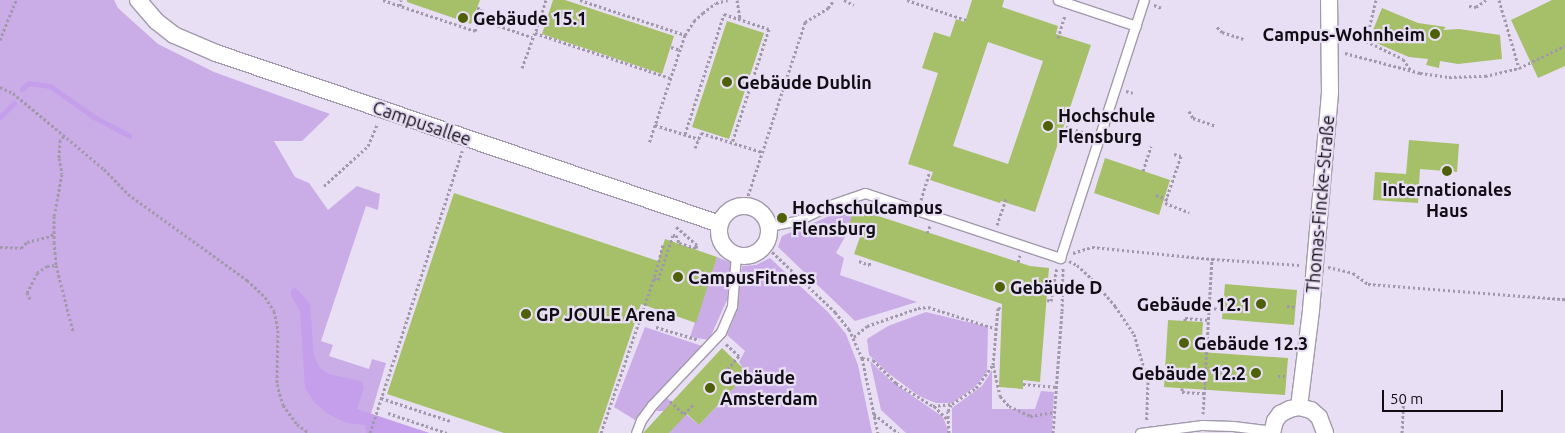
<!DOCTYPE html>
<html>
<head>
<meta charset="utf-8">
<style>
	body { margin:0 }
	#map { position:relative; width:1565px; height:433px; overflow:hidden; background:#e9dff4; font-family:Ubuntu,sans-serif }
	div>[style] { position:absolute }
	.green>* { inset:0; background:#caade7 }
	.water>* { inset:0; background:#c59fec }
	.stream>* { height:5px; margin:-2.5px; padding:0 2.5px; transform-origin:2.5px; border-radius:2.5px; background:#c59fec }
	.building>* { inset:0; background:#a6bf69 }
	.path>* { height:3px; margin-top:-1.5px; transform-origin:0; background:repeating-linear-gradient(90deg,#a199aa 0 2.5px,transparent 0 5px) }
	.roads { filter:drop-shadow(1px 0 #a299ac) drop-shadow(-1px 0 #a299ac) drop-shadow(0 1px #a299ac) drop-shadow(0 -1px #a299ac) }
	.lane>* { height:9px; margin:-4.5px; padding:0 4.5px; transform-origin:4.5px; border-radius:4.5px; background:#fff }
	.street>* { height:16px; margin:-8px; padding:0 8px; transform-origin:8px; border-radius:8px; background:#fff }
	.street>.ring { margin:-8px; padding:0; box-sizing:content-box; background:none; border:16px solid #fff; border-radius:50% }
	.dots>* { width:14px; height:14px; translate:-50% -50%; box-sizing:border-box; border:2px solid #e9dff4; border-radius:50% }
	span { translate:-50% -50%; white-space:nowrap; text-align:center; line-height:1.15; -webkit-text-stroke:4.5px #e9dff4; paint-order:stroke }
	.poi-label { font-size:18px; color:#100d14; font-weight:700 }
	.left { translate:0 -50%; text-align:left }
	.right { translate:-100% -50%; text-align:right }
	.street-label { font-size:18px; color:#100d14 }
	.scale { position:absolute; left:1382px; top:390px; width:121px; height:22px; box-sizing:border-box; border:2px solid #100d14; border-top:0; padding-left:6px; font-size:15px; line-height:18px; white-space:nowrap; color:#100d14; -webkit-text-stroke:4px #e9dff4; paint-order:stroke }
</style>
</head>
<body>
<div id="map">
	<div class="green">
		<i style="clip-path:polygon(0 0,114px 0,118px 8px,158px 44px,214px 72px,330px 114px,302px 141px,274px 141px,295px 177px,309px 183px,328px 210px,357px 186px,380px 194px,378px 210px,366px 206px,321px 341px,333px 345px,329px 356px,369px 369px,372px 359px,386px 363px,371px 414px,429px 433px,0 433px)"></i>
		<i style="clip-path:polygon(858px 204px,847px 233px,836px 253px,844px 258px,840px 275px,917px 302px,855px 321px,778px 247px,782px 236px)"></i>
		<i style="clip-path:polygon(717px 257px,732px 263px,727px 300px,709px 340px,690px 337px)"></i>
		<i style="clip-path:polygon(770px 258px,828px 312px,846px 334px,858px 365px,872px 433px,669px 433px,676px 424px,663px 411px,656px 411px,667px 398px,699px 425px,747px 374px,739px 362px,745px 351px,727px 335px,734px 318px,742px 266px,756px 265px)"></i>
		<i style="clip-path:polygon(926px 312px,988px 327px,987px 372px,975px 387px,952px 403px,936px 403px,919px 396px,888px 373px,869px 355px,867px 339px,888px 326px)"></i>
		<i style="clip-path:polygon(645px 327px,702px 346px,635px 420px,614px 407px)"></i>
		<i style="clip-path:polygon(870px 361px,891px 381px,943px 417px,949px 433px,906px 433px,881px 410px)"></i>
		<i style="clip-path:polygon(992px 370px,992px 409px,1035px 409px,1041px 391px,1054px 392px,1052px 433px,952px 433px,952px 408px,982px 386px)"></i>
	</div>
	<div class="water">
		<i style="clip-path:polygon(295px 287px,310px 304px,314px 356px,320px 368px,328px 374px,361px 381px,364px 387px,357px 409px,429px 433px,366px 433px,365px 425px,347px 423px,328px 414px,315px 403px,305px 388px,300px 312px,291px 295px,291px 290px)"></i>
	</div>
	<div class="stream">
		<i style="left:22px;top:89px;width:9px;rotate:-41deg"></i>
		<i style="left:29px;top:83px;width:21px;rotate:8deg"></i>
		<i style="left:50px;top:86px;width:54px;rotate:35.2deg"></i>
		<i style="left:94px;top:117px;width:40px;rotate:28deg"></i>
		<i style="left:0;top:117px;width:20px;rotate:-45deg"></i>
	</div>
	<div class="building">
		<i style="clip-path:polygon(407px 0,480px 0,471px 24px,407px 2px)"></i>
		<i style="clip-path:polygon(553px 0,565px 0,674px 36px,662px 74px,542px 34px)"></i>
		<i style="clip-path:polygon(evenodd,972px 0,1004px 0,1002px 7px,1058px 26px,1056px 34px,1091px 45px,1035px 212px,1001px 201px,1000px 203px,930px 180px,933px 172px,908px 164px,938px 73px,922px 68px,934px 32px,950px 37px,956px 19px,965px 22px,972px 0,988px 42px,1043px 61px,1008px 164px,953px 146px,988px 42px)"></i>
		<i style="clip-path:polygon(1552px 0,1565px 0,1565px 66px,1538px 78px,1511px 20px)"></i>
		<i style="clip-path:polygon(1382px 8px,1418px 23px,1446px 27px,1443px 30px,1459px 29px,1500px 35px,1502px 59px,1458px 64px,1440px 61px,1439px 68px,1426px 65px,1428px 59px,1409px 57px,1369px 40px)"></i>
		<i style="clip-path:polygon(727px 21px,764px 33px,729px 139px,692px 127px)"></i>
		<i style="clip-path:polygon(1409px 140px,1459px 144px,1457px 172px,1420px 169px,1418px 203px,1373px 200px,1375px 172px,1406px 174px)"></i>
		<i style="clip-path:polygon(1105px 158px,1170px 180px,1159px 215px,1094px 193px)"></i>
		<i style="clip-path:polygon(454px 193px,658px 261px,665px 239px,717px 257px,696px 323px,641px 304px,598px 433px,504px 433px,387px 394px)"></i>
		<i style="clip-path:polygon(854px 208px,1030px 266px,1049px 268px,1040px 382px,1023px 380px,1023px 389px,999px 387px,1002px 304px,854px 254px,860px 237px,847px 233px)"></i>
		<i style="clip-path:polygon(1225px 284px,1297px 290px,1294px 325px,1222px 319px)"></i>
		<i style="clip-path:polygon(1168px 320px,1203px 322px,1201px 352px,1288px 358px,1285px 395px,1164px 387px)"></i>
		<i style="clip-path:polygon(722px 348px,748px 373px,699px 425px,687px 414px,669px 433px,643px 433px)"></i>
	</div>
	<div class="path">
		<i style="left:383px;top:0;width:97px;rotate:18.6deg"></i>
		<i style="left:475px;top:31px;width:13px;rotate:-72deg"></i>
		<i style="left:479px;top:19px;width:56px;rotate:18.8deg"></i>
		<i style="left:546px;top:0;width:35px;rotate:108deg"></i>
		<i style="left:535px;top:33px;width:142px;rotate:18.4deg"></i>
		<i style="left:580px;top:0;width:111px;rotate:18.4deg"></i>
		<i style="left:685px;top:35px;width:114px;rotate:108.4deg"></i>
		<i style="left:737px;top:0;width:20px;rotate:81deg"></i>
		<i style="left:844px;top:0;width:11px;rotate:27deg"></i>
		<i style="left:907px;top:0;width:62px;rotate:18.7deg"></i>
		<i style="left:1376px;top:0;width:42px;rotate:103.7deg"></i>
		<i style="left:1366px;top:41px;width:41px;rotate:25.9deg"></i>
		<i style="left:1403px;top:59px;width:14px;rotate:56deg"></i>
		<i style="left:1499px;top:0;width:71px;rotate:73.6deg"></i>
		<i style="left:1154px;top:5px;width:9px;rotate:21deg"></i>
		<i style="left:400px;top:6px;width:6px;rotate:-81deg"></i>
		<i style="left:1469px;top:6px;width:7px;rotate:8deg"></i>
		<i style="left:1476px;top:7px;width:12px;rotate:-35deg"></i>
		<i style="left:477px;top:8px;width:5px;rotate:11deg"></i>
		<i style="left:482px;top:9px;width:10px;rotate:107deg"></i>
		<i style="left:1217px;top:27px;width:7px;rotate:45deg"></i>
		<i style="left:1222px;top:32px;width:23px;rotate:18deg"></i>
		<i style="left:685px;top:35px;width:17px;rotate:-57deg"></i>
		<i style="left:694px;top:21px;width:12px;rotate:-42deg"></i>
		<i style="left:703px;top:13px;width:16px;rotate:-38deg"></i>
		<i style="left:716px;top:3px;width:12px;rotate:-14deg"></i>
		<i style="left:1058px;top:38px;width:24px;rotate:-73deg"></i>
		<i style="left:0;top:40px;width:43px;rotate:-68.2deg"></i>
		<i style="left:671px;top:47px;width:9px;rotate:18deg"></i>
		<i style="left:1345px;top:53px;width:78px;rotate:14.9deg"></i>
		<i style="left:1420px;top:73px;width:29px;rotate:8deg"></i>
		<i style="left:1449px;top:77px;width:36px;rotate:-2deg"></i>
		<i style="left:1485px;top:76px;width:35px;rotate:-13deg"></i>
		<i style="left:1519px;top:68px;width:51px;rotate:-25.6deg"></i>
		<i style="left:522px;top:68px;width:37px;rotate:-70deg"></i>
		<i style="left:0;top:87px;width:14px;rotate:25deg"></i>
		<i style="left:13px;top:93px;width:119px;rotate:39.9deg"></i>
		<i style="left:104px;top:169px;width:35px;rotate:46deg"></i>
		<i style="left:128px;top:194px;width:147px;rotate:35.9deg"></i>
		<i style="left:247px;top:280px;width:25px;rotate:43deg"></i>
		<i style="left:265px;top:297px;width:17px;rotate:57deg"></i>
		<i style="left:274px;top:311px;width:19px;rotate:78deg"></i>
		<i style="left:278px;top:330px;width:54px;rotate:91.1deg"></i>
		<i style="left:277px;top:384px;width:22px;rotate:74deg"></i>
		<i style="left:283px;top:405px;width:24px;rotate:54deg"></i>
		<i style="left:297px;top:424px;width:15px;rotate:37deg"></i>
		<i style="left:1126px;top:91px;width:7px;rotate:16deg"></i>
		<i style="left:1189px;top:111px;width:8px;rotate:60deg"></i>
		<i style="left:1193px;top:118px;width:24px;rotate:19deg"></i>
		<i style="left:655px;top:125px;width:46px;rotate:17.7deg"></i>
		<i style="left:1066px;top:127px;width:24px;rotate:17deg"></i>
		<i style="left:1112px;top:133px;width:8px;rotate:14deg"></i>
		<i style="left:685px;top:134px;width:126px;rotate:-72deg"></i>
		<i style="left:724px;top:14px;width:47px;rotate:18.4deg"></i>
		<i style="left:769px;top:29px;width:120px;rotate:108deg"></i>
		<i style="left:64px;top:136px;width:6px;rotate:135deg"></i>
		<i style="left:60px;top:140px;width:18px;rotate:93deg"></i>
		<i style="left:59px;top:158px;width:16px;rotate:79deg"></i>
		<i style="left:62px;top:174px;width:43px;rotate:100.8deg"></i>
		<i style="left:54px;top:216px;width:26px;rotate:90deg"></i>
		<i style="left:54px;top:242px;width:23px;rotate:85deg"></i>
		<i style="left:56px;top:265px;width:68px;rotate:75.6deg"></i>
		<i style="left:695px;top:148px;width:16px;rotate:-68deg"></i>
		<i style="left:701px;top:133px;width:64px;rotate:17.3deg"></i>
		<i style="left:1174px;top:154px;width:7px;rotate:16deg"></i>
		<i style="left:1181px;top:156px;width:50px;rotate:108.8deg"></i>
		<i style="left:1165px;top:203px;width:26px;rotate:21deg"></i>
		<i style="left:1143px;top:171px;width:26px;rotate:-72deg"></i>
		<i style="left:324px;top:186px;width:59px;rotate:-42.3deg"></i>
		<i style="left:368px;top:146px;width:25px;rotate:-67deg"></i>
		<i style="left:1156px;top:195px;width:12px;rotate:20deg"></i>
		<i style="left:921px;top:200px;width:30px;rotate:-73deg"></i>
		<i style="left:745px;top:205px;width:193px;rotate:-71.8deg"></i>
		<i style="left:805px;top:22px;width:27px;rotate:-31deg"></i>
		<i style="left:828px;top:8px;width:10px;rotate:-53deg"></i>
		<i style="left:997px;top:225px;width:28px;rotate:-71deg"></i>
		<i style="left:927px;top:233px;width:8px;rotate:-67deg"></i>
		<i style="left:663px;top:245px;width:34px;rotate:105deg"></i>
		<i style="left:654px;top:278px;width:4px;rotate:27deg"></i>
		<i style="left:658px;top:280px;width:47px;rotate:-71.6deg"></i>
		<i style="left:673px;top:235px;width:3px"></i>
		<i style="left:676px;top:235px;width:9px;rotate:69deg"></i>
		<i style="left:679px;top:243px;width:18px;rotate:16deg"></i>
		<i style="left:696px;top:248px;width:3px;rotate:-72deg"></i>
		<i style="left:697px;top:245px;width:29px;rotate:-139deg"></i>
		<i style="left:765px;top:245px;width:97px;rotate:43.7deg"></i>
		<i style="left:835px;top:312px;width:22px;rotate:51deg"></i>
		<i style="left:849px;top:329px;width:32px;rotate:66deg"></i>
		<i style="left:862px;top:358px;width:77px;rotate:78deg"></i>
		<i style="left:0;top:247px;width:21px;rotate:3deg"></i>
		<i style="left:21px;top:248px;width:8px;rotate:-45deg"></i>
		<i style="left:27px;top:242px;width:25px;rotate:-14deg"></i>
		<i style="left:51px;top:236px;width:6px;rotate:-51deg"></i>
		<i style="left:1073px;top:253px;width:20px;rotate:-18deg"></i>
		<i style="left:1092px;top:247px;width:121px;rotate:5.7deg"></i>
		<i style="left:1212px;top:259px;width:88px;rotate:3.9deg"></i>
		<i style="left:859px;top:261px;width:11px;rotate:22deg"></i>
		<i style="left:869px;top:265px;width:5px;rotate:-68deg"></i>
		<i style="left:1069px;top:261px;width:9px;rotate:27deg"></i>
		<i style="left:1077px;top:265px;width:19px;rotate:43deg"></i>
		<i style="left:1091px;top:278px;width:37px;rotate:49deg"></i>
		<i style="left:1115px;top:306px;width:34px;rotate:56deg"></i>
		<i style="left:1134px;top:334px;width:50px;rotate:73.7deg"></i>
		<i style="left:1148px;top:382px;width:38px;rotate:92deg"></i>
		<i style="left:1018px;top:262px;width:7px;rotate:-74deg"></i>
		<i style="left:1328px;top:267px;width:26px;rotate:13deg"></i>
		<i style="left:1353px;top:273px;width:19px;rotate:36deg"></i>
		<i style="left:1368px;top:284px;width:198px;rotate:4.4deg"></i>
		<i style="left:30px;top:299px;width:7px;rotate:-117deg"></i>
		<i style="left:27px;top:293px;width:22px;rotate:-63deg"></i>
		<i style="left:37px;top:273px;width:12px;rotate:-35deg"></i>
		<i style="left:47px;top:266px;width:9px;rotate:-6deg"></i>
		<i style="left:1047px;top:300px;width:4px;rotate:14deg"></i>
		<i style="left:1051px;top:301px;width:34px;rotate:-80deg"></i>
		<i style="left:1287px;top:306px;width:9px;rotate:6deg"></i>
		<i style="left:1209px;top:308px;width:13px;rotate:4deg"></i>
		<i style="left:1222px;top:309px;width:7px;rotate:-90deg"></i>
		<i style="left:1222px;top:302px;width:12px;rotate:5deg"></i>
		<i style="left:1185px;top:321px;width:3px;rotate:-90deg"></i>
		<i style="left:1185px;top:318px;width:24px;rotate:5deg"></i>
		<i style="left:656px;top:327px;width:45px;rotate:16.8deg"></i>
		<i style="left:854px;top:337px;width:17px;rotate:-40deg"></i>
		<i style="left:867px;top:326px;width:54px;rotate:-19.4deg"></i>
		<i style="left:918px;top:308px;width:10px;rotate:-6deg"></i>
		<i style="left:928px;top:307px;width:72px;rotate:17.7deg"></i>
		<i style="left:862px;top:358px;width:11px;rotate:10deg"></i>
		<i style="left:873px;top:360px;width:33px;rotate:45deg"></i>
		<i style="left:896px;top:383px;width:44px;rotate:31.9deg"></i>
		<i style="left:933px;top:406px;width:19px;rotate:-6deg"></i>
		<i style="left:952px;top:404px;width:29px;rotate:-34deg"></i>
		<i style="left:976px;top:388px;width:29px;rotate:-54deg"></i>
		<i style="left:993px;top:365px;width:57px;rotate:-85deg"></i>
		<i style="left:998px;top:308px;width:4px;rotate:14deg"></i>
		<i style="left:993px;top:365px;width:32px;rotate:77deg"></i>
		<i style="left:1000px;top:396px;width:13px;rotate:48deg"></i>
		<i style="left:1009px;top:406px;width:23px;rotate:25deg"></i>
		<i style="left:1030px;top:416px;width:25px;rotate:-9deg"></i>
		<i style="left:1205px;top:371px;width:21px;rotate:3deg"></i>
		<i style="left:724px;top:373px;width:23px;rotate:-49deg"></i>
		<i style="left:739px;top:356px;width:19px;rotate:-137deg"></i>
		<i style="left:1278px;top:376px;width:9px"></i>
		<i style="left:1023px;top:384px;width:34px;rotate:5deg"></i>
		<i style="left:1182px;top:388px;width:4px;rotate:90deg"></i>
		<i style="left:1182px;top:392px;width:22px;rotate:3deg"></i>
		<i style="left:381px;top:398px;width:73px;rotate:18.4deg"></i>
		<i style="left:670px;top:401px;width:19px;rotate:43deg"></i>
		<i style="left:684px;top:414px;width:13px;rotate:-45deg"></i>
		<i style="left:934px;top:406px;width:18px;rotate:45deg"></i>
		<i style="left:388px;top:413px;width:62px;rotate:18.7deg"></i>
		<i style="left:874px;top:414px;width:31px;rotate:38deg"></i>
		<i style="left:1203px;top:414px;width:155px;rotate:-86.7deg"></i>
		<i style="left:370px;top:433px;width:297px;rotate:-71.9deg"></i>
		<i style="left:601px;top:433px;width:164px;rotate:-71.1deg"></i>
		<i style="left:949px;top:433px;width:22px;rotate:-93deg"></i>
		<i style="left:948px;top:411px;width:7px;rotate:-63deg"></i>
		<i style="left:1053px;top:433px;width:122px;rotate:-85.8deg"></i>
		<i style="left:1062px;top:311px;width:43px;rotate:-88.7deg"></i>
		<i style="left:1402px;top:433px;width:41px;rotate:-87.2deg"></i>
	</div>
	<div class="roads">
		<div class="lane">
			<i style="left:1058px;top:0;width:82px;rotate:18.4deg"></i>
			<i style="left:769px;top:226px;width:31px;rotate:-11deg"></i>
			<i style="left:799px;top:220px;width:34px;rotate:-26deg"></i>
			<i style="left:830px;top:205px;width:37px;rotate:-19deg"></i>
			<i style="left:865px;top:193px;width:206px;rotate:18.4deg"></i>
			<i style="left:1060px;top:258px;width:271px;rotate:-72deg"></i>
			<i style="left:636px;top:433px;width:14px;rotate:-69deg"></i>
			<i style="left:641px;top:420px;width:19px;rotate:-54deg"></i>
			<i style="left:652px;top:405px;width:100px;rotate:-46.6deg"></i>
			<i style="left:721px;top:332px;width:28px;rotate:-67deg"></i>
			<i style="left:732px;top:306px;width:52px;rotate:-85.6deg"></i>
			<i style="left:1140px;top:433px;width:63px;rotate:-7.4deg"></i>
			<i style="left:1202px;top:425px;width:31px;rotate:2deg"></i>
			<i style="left:1233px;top:426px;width:39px;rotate:7deg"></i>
		</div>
		<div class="street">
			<i style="left:138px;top:0;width:28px;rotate:49deg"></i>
			<i style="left:156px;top:21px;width:23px;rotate:38deg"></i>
			<i style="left:174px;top:35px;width:46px;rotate:23.2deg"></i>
			<i style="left:216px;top:53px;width:532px;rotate:18.74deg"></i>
			<i class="ring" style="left:719px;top:206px;width:34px;height:34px"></i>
			<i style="left:1299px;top:407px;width:98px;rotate:-82.9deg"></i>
			<i style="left:1311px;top:310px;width:219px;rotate:-85deg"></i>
			<i style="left:1330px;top:92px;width:92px;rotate:-90.6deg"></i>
			<i style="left:1272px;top:433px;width:12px;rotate:-76deg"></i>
			<i style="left:1275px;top:421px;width:9px;rotate:-54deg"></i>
			<i style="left:1280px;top:414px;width:11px;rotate:-27deg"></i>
			<i style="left:1290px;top:409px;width:9px;rotate:-13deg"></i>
			<i style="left:1299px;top:407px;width:12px;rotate:14deg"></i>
			<i style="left:1311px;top:410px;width:11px;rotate:41deg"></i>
			<i style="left:1319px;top:417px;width:17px;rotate:69deg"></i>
		</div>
	</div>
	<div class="dots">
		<i style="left:463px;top:18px;background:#4e6109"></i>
		<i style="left:1435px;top:34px;background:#4e6109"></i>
		<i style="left:727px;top:82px;background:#4e6109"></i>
		<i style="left:1048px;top:126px;background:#4e6109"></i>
		<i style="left:1447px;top:171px;background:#4e6109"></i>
		<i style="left:782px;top:218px;background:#4e6109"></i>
		<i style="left:678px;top:277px;background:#4e6109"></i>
		<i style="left:1000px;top:287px;background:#4e6109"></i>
		<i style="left:1261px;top:304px;background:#4e6109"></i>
		<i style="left:526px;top:314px;background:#4e6109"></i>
		<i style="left:1184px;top:343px;background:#4e6109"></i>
		<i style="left:1256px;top:373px;background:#4e6109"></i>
		<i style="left:710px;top:388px;background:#4e6109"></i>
	</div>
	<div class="poi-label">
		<span class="left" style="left:473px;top:18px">Gebäude 15.1</span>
		<span class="right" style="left:1425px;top:34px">Campus-Wohnheim</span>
		<span class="left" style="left:737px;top:82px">Gebäude Dublin</span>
		<span class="left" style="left:1058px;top:126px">Hochschule<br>Flensburg</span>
		<span style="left:1447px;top:200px">Internationales<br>Haus</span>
		<span class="left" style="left:792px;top:218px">Hochschulcampus<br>Flensburg</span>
		<span class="left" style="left:688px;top:277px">CampusFitness</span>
		<span class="left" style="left:1010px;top:287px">Gebäude D</span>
		<span class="right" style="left:1251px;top:304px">Gebäude 12.1</span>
		<span class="left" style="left:536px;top:314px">GP JOULE Arena</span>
		<span class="left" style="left:1194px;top:343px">Gebäude 12.3</span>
		<span class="right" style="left:1246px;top:373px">Gebäude 12.2</span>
		<span class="left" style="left:720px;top:388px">Gebäude<br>Amsterdam</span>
	</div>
	<div class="street-label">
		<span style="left:422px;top:123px;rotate:19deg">Campusallee</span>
		<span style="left:1320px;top:204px;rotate:-85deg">Thomas-Fincke-Straße</span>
	</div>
	<div class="scale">50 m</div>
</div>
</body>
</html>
